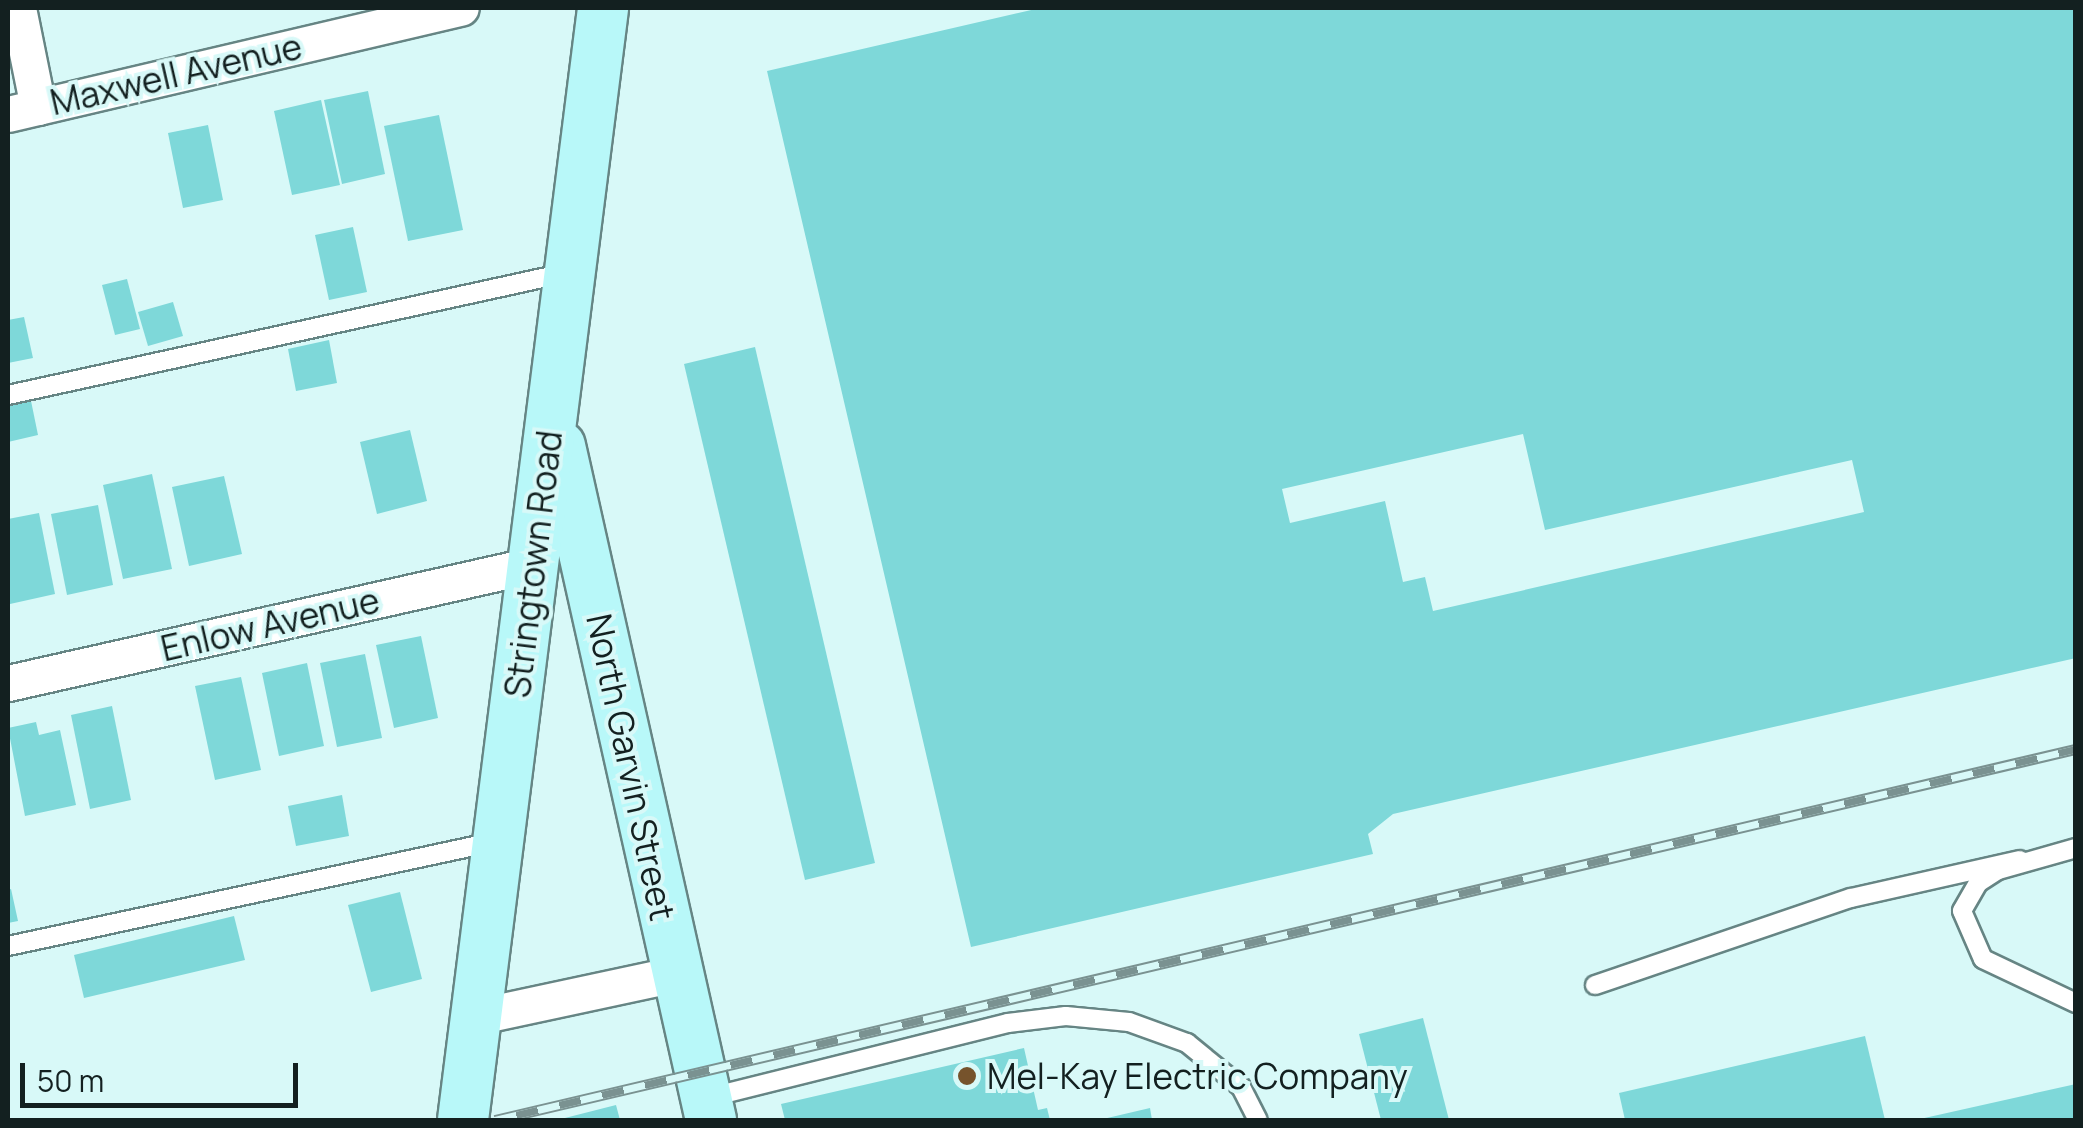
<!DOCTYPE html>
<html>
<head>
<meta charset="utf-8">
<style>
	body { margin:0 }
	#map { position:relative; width:2083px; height:1128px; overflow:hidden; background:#d8f9f8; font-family:Manrope,sans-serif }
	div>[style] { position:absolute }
	.building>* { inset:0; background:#7ed8d9 }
	.roads { filter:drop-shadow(2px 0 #668584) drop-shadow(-2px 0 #668584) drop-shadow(0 2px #668584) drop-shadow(0 -2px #668584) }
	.service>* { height:18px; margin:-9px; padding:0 9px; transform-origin:9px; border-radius:9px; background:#fff }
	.minor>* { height:35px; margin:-17.5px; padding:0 17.5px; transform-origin:17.5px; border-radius:17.5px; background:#fff }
	.secondary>* { height:50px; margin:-25px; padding:0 25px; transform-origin:25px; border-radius:25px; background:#b8f8f9 }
	.rail>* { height:11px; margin-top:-5.5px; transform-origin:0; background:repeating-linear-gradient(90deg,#d8f9f8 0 22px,#7a9291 0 44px); box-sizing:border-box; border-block:2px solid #7a9291 }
	.dots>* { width:28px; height:28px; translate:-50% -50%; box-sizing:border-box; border:5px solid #d8f9f8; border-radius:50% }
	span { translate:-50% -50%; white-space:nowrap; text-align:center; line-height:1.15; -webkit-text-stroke:8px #d8f9f8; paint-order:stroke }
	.street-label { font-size:35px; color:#132020 }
	.poi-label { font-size:35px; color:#132020 }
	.left { translate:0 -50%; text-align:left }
	.frame { position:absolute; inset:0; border:10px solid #132020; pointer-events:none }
	.scale { position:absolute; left:20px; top:1063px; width:278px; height:45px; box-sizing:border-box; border:5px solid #132020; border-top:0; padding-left:12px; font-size:30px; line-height:35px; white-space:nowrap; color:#132020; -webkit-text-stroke:8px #d8f9f8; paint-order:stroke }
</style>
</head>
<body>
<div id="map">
	<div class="building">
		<i style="clip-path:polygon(evenodd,1040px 8px,2076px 8px,2076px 658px,1393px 814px,1368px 834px,1373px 854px,971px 947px,767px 71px,1040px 8px,1523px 434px,1545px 530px,1852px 460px,1864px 512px,1433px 611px,1425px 577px,1403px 582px,1385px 501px,1290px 523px,1282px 489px,1523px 434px)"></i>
		<i style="clip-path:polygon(368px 91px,385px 174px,342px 184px,324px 100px)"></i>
		<i style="clip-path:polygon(321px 100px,340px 185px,292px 195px,274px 111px)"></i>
		<i style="clip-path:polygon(439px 115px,463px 230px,408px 241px,384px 126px)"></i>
		<i style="clip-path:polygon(208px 125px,223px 200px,183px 208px,168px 133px)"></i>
		<i style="clip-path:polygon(353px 227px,367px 292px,329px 300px,315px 235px)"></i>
		<i style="clip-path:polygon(127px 279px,140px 329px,115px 335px,102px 285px)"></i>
		<i style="clip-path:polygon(173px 302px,183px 336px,148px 346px,138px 312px)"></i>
		<i style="clip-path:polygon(24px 317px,33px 358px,8px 363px,8px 320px)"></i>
		<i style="clip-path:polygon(329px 340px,337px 383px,296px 391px,288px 349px)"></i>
		<i style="clip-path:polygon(755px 347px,875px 863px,805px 880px,684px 364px)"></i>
		<i style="clip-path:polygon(30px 396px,38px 435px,8px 442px,8px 400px)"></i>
		<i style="clip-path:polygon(410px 430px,427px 501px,377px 514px,360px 442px)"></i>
		<i style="clip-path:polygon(152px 474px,172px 569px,123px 579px,103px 485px)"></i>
		<i style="clip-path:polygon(224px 476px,242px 554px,189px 566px,172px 487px)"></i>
		<i style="clip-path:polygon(98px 505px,113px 585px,67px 595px,51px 514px)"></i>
		<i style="clip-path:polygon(39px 513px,55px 594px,10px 604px,8px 519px)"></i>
		<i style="clip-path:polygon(421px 636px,438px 718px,394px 728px,376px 645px)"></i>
		<i style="clip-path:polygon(365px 654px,382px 738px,337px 747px,320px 663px)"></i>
		<i style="clip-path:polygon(307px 663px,324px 746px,279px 756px,262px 673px)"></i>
		<i style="clip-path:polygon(241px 677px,261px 770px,215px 780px,195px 686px)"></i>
		<i style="clip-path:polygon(112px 706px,131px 800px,90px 809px,71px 715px)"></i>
		<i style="clip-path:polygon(36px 722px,39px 735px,60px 730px,76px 805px,25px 816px,8px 728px)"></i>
		<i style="clip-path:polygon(342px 795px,349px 836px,296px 846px,288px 806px)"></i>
		<i style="clip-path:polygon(11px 889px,18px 921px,8px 923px,8px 890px)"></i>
		<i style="clip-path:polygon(400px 892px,422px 979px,371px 992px,348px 905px)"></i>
		<i style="clip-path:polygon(234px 916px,245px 960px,84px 998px,74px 955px)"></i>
		<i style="clip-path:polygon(1423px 1018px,1449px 1120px,1381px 1120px,1359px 1034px)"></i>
		<i style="clip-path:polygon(1865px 1036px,1885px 1120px,1625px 1120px,1619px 1093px)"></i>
		<i style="clip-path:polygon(1024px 1048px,1038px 1110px,1047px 1108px,1050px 1120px,785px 1120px,781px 1104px)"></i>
		<i style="clip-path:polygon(2076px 1084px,2076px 1120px,1920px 1120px,1920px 1119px)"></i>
		<i style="clip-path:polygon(616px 1105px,620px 1120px,561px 1120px,561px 1119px)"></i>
		<i style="clip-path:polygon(1150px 1108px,1152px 1120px,1103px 1120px,1103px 1119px)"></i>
	</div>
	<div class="roads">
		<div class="service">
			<i style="left:8px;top:395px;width:570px;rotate:-12.35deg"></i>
			<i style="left:2076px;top:848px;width:81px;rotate:164.2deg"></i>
			<i style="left:1998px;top:870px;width:24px;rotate:147deg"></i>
			<i style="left:1978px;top:883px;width:32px;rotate:120deg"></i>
			<i style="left:1962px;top:911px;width:52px;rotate:66.4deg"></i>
			<i style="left:1983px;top:959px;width:103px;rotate:25.3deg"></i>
			<i style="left:8px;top:946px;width:495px;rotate:-12.1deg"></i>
			<i style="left:1595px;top:985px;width:270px;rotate:-18.8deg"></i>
			<i style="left:1851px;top:898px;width:173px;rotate:-12.7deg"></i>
			<i style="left:711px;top:1097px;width:306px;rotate:-14deg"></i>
			<i style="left:1008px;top:1023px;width:58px;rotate:-6.9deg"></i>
			<i style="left:1066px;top:1016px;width:63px;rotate:5.4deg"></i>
			<i style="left:1129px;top:1022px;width:62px;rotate:19.9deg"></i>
			<i style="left:1187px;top:1043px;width:70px;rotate:39.2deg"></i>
			<i style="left:1241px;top:1087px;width:37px;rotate:63deg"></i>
		</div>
		<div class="minor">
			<i style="left:18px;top:8px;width:101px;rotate:78.6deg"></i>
			<i style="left:8px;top:114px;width:465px;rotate:-13.2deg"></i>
			<i style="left:8px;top:683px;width:537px;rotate:-12.69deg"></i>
			<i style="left:475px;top:1017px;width:206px;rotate:-12.1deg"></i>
		</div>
		<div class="secondary">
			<i style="left:560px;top:446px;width:691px;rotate:77.37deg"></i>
			<i style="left:463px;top:1120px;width:1121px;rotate:-82.82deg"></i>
		</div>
	</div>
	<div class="rail">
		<i style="left:495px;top:1120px;width:1624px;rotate:-13.21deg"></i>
	</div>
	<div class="dots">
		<i style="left:967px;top:1076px;background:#76532c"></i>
	</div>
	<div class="street-label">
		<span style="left:176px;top:74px;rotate:-13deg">Maxwell Avenue</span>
		<span style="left:533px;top:564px;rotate:-83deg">Stringtown Road</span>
		<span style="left:270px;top:624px;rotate:-13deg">Enlow Avenue</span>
		<span style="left:631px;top:767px;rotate:78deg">North Garvin Street</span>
	</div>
	<div class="poi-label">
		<span class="left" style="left:987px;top:1076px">Mel-Kay Electric Company</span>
	</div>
	<div class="frame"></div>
	<div class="scale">50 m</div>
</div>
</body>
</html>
